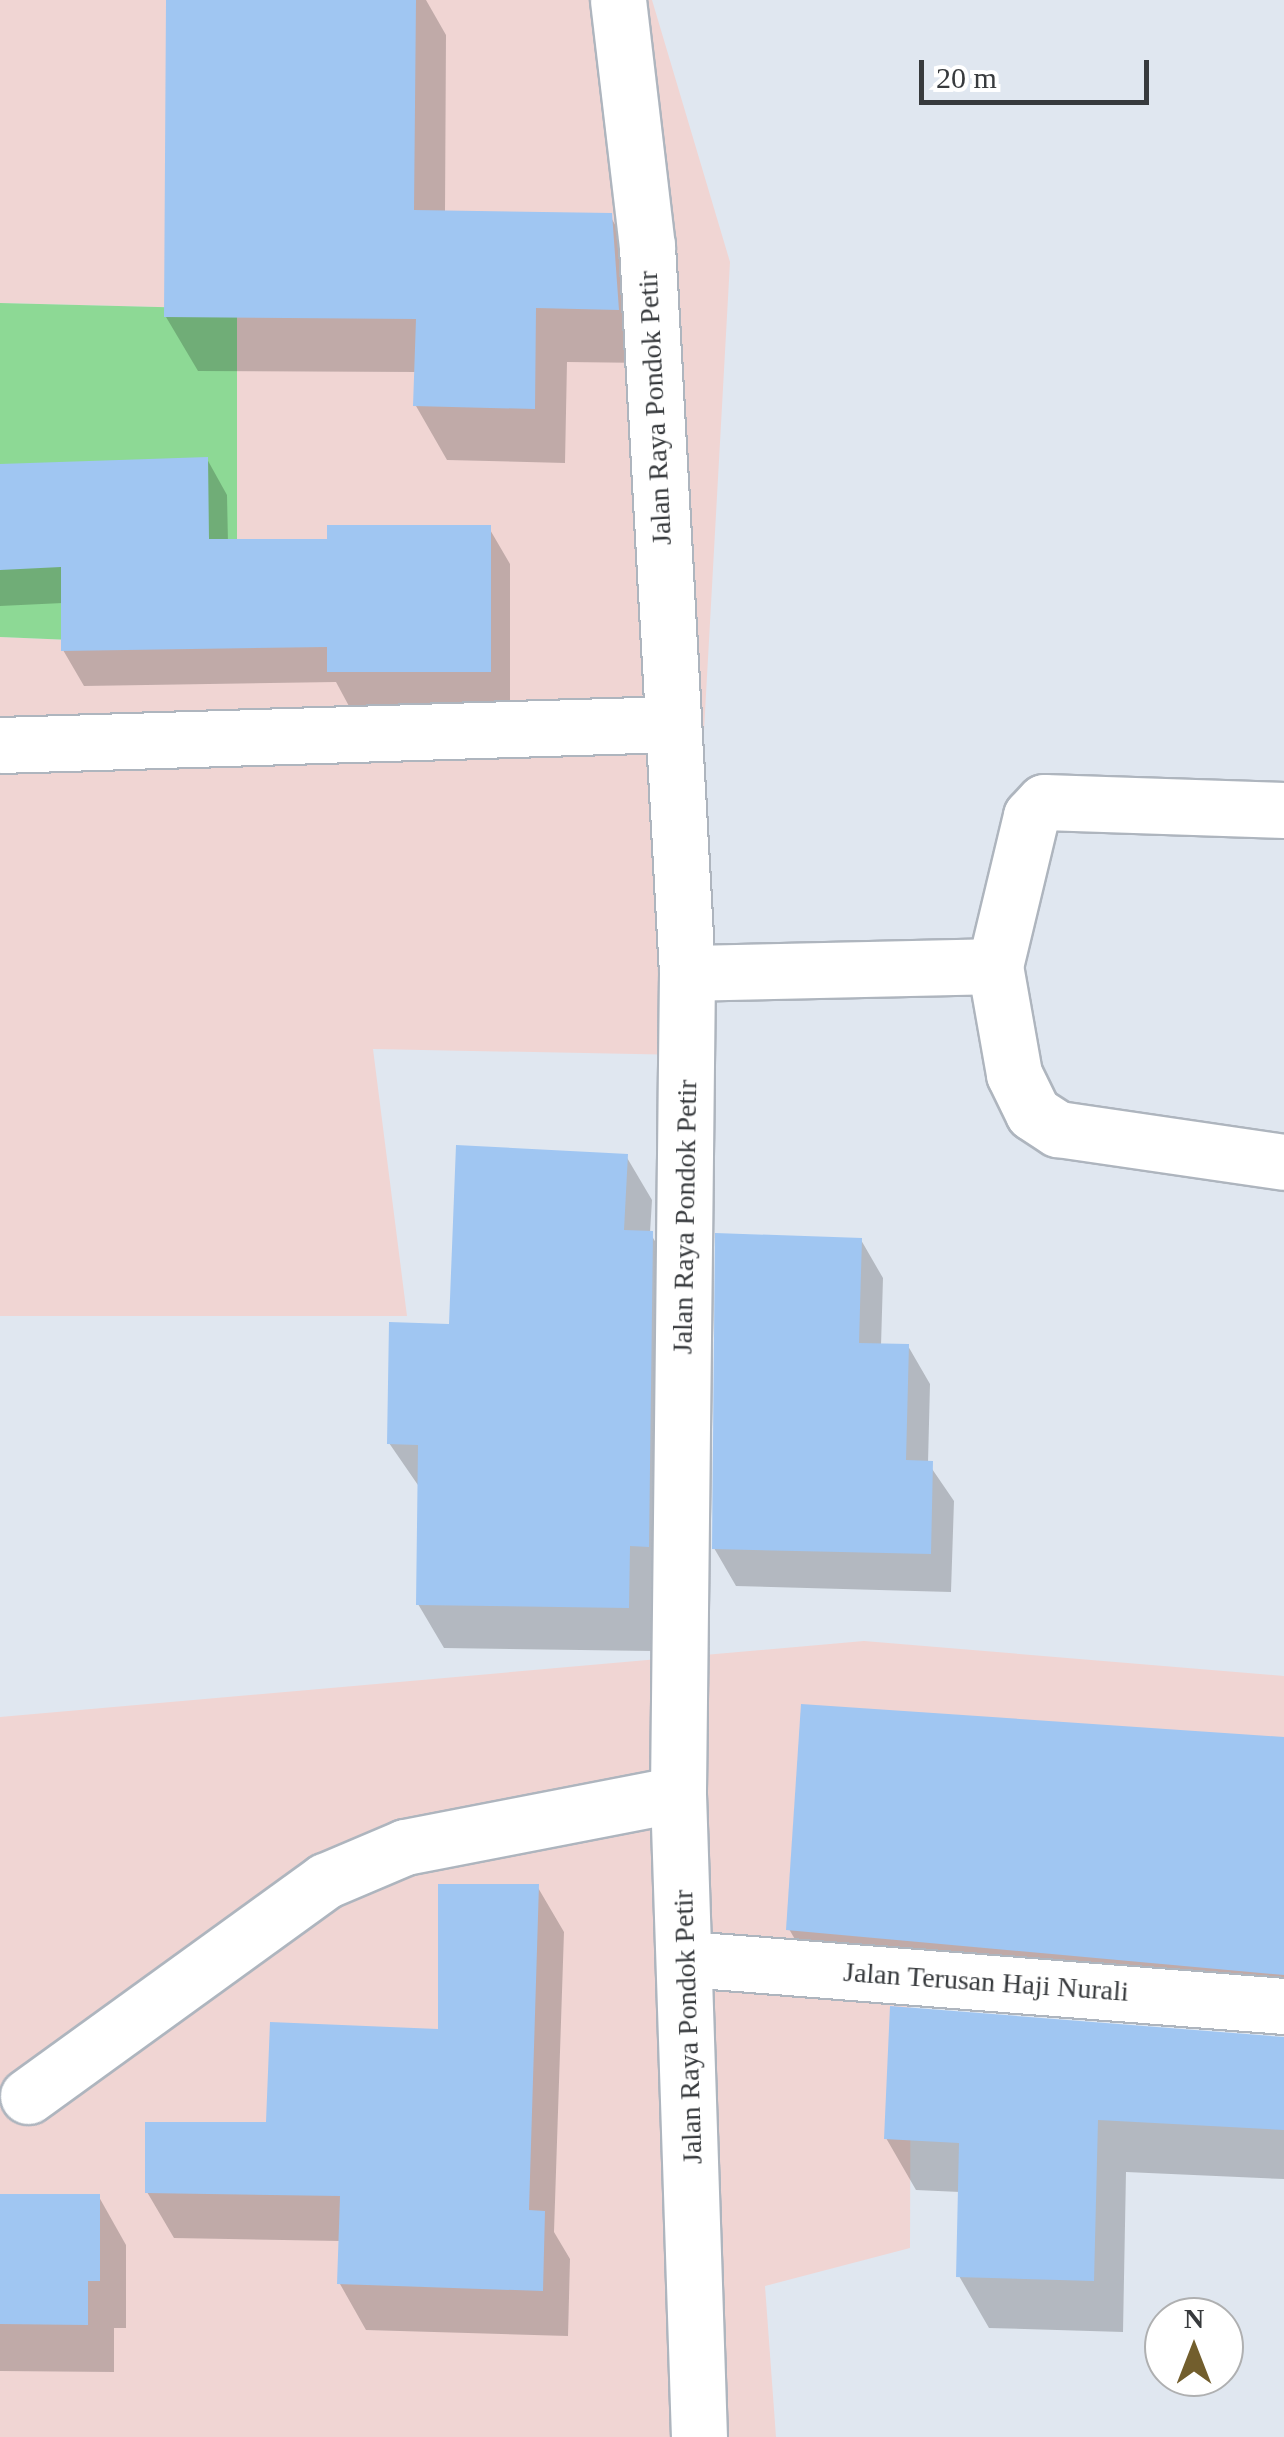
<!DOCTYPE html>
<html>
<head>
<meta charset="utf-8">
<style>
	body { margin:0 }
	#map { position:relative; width:1284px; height:2437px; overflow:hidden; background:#e0e7f0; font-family:"Times New Roman",serif }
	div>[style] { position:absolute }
	.industrial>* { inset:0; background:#f0d5d3 }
	.green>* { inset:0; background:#8dd995 }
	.shadow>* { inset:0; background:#0003 }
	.building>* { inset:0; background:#a0c6f2 }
	.roads { filter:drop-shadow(2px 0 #aeb5be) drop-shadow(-2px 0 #aeb5be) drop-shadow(0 2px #aeb5be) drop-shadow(0 -2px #aeb5be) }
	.street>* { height:55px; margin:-27.5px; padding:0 27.5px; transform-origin:27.5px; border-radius:27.5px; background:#fff }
	.secondary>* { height:55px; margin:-27.5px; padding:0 27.5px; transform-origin:27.5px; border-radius:27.5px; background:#fff }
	span { translate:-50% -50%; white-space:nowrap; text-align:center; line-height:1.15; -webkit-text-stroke:8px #fff; paint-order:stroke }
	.street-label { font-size:28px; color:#373a3d }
	.north { position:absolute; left:1144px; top:2297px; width:100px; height:100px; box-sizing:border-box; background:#fff; border:2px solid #afb0b1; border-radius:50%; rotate:0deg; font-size:28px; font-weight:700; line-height:40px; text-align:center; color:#373a3d }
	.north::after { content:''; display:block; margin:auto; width:35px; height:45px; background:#725e2d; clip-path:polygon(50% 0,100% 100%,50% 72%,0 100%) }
	.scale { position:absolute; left:919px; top:60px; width:230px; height:45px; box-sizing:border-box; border:5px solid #373a3d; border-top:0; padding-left:12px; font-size:30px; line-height:35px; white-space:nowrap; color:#373a3d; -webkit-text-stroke:8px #fff; paint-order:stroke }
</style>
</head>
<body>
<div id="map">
	<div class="industrial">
		<i style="clip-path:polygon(0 0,652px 0,730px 262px,686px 1055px,373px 1049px,407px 1316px,0 1316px,0 637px,236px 647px,237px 309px,0 303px)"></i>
		<i style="clip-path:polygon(864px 1641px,1284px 1676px,1284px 1982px,911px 1948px,910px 2248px,765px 2286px,776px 2437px,0 2437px,0 1717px)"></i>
	</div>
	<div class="green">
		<i style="clip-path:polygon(0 303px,237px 309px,237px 647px,0 637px)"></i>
	</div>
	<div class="shadow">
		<i style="clip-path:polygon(168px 0,426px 0,446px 35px,445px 213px,610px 216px,642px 270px,649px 363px,567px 362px,565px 463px,447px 460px,416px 406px,417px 372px,198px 371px,166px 317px)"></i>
		<i style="clip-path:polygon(207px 459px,227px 495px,228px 542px,330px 542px,489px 528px,510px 564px,510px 708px,350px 708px,336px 682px,84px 686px,63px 650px,63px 603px,0 606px,0 467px)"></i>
		<i style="clip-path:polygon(626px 1156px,652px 1200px,650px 1233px,677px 1277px,653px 1651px,444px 1648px,418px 1604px,420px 1488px,389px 1443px,452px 1326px)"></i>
		<i style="clip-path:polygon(861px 1240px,883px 1278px,881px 1346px,908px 1346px,930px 1384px,928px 1463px,954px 1501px,951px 1592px,736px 1586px,714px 1548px)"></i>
		<i style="clip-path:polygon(1284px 1739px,1284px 2023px,819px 1981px,789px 1929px)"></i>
		<i style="clip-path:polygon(537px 1886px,564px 1932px,554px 2232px,570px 2259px,568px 2336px,366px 2330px,340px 2284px,341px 2241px,174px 2238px,147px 2192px,440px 2032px)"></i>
		<i style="clip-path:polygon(1284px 2039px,1284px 2179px,1126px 2172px,1123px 2332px,989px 2328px,959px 2276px,960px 2192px,916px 2190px,886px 2138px)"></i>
		<i style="clip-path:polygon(0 2196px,99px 2197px,126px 2245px,126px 2328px,114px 2328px,114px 2372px,0 2371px)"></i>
	</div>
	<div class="building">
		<i style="clip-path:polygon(166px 0,416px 0,414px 210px,612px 213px,619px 310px,536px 308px,535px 409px,413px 406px,416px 319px,164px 317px)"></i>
		<i style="clip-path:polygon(208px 457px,209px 539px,327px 539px,327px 525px,491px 525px,491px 672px,327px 672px,327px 647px,61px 651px,61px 567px,0 570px,0 464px)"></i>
		<i style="clip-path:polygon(456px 1145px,628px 1154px,624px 1230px,653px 1231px,649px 1547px,630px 1546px,629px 1608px,416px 1605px,418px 1445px,387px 1444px,389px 1322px,449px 1324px)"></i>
		<i style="clip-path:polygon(715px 1233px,862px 1238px,859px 1343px,909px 1344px,906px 1460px,933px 1461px,931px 1554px,712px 1549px)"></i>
		<i style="clip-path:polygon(801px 1704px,1284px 1737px,1284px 1975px,786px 1930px)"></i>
		<i style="clip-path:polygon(438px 1884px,539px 1884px,529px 2210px,545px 2211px,543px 2291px,337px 2284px,340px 2196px,145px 2193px,145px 2122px,266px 2122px,270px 2022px,438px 2029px)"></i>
		<i style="clip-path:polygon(890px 2006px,1284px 2037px,1284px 2130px,1098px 2120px,1094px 2281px,956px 2277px,959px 2143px,884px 2139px)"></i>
		<i style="clip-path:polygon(0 2194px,100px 2194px,100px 2281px,88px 2281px,88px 2325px,0 2324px)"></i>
	</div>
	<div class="roads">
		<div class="street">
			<i style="left:0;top:745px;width:672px;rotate:-1.79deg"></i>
			<i style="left:1284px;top:810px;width:240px;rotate:-178.1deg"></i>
			<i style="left:1044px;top:802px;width:19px;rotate:133deg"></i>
			<i style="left:1031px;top:816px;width:154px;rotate:103.5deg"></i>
			<i style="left:995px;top:966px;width:110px;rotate:80deg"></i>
			<i style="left:1014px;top:1074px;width:43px;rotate:64deg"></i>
			<i style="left:1033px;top:1113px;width:30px;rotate:33deg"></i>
			<i style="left:1058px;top:1129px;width:228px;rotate:8.3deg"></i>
			<i style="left:687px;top:973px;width:308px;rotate:-1.3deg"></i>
			<i style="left:687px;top:1959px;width:599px;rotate:4.5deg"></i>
			<i style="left:28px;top:2096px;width:367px;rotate:-35.9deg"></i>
			<i style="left:325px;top:1881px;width:87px;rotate:-23deg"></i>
			<i style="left:405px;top:1847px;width:278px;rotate:-11deg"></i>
		</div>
		<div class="secondary">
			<i style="left:618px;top:0;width:248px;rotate:83.3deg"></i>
			<i style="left:647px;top:246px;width:728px;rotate:86.85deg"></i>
			<i style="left:687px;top:973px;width:821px;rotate:90.63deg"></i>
			<i style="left:678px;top:1794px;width:643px;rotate:88.13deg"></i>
		</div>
	</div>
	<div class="street-label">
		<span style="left:655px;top:408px;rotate:-93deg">Jalan Raya Pondok Petir</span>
		<span style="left:685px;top:1217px;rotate:-89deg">Jalan Raya Pondok Petir</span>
		<span style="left:986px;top:1982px;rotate:4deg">Jalan Terusan Haji Nurali</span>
		<span style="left:688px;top:2027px;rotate:-92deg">Jalan Raya Pondok Petir</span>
	</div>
	<div class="north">N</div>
	<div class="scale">20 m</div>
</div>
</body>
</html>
